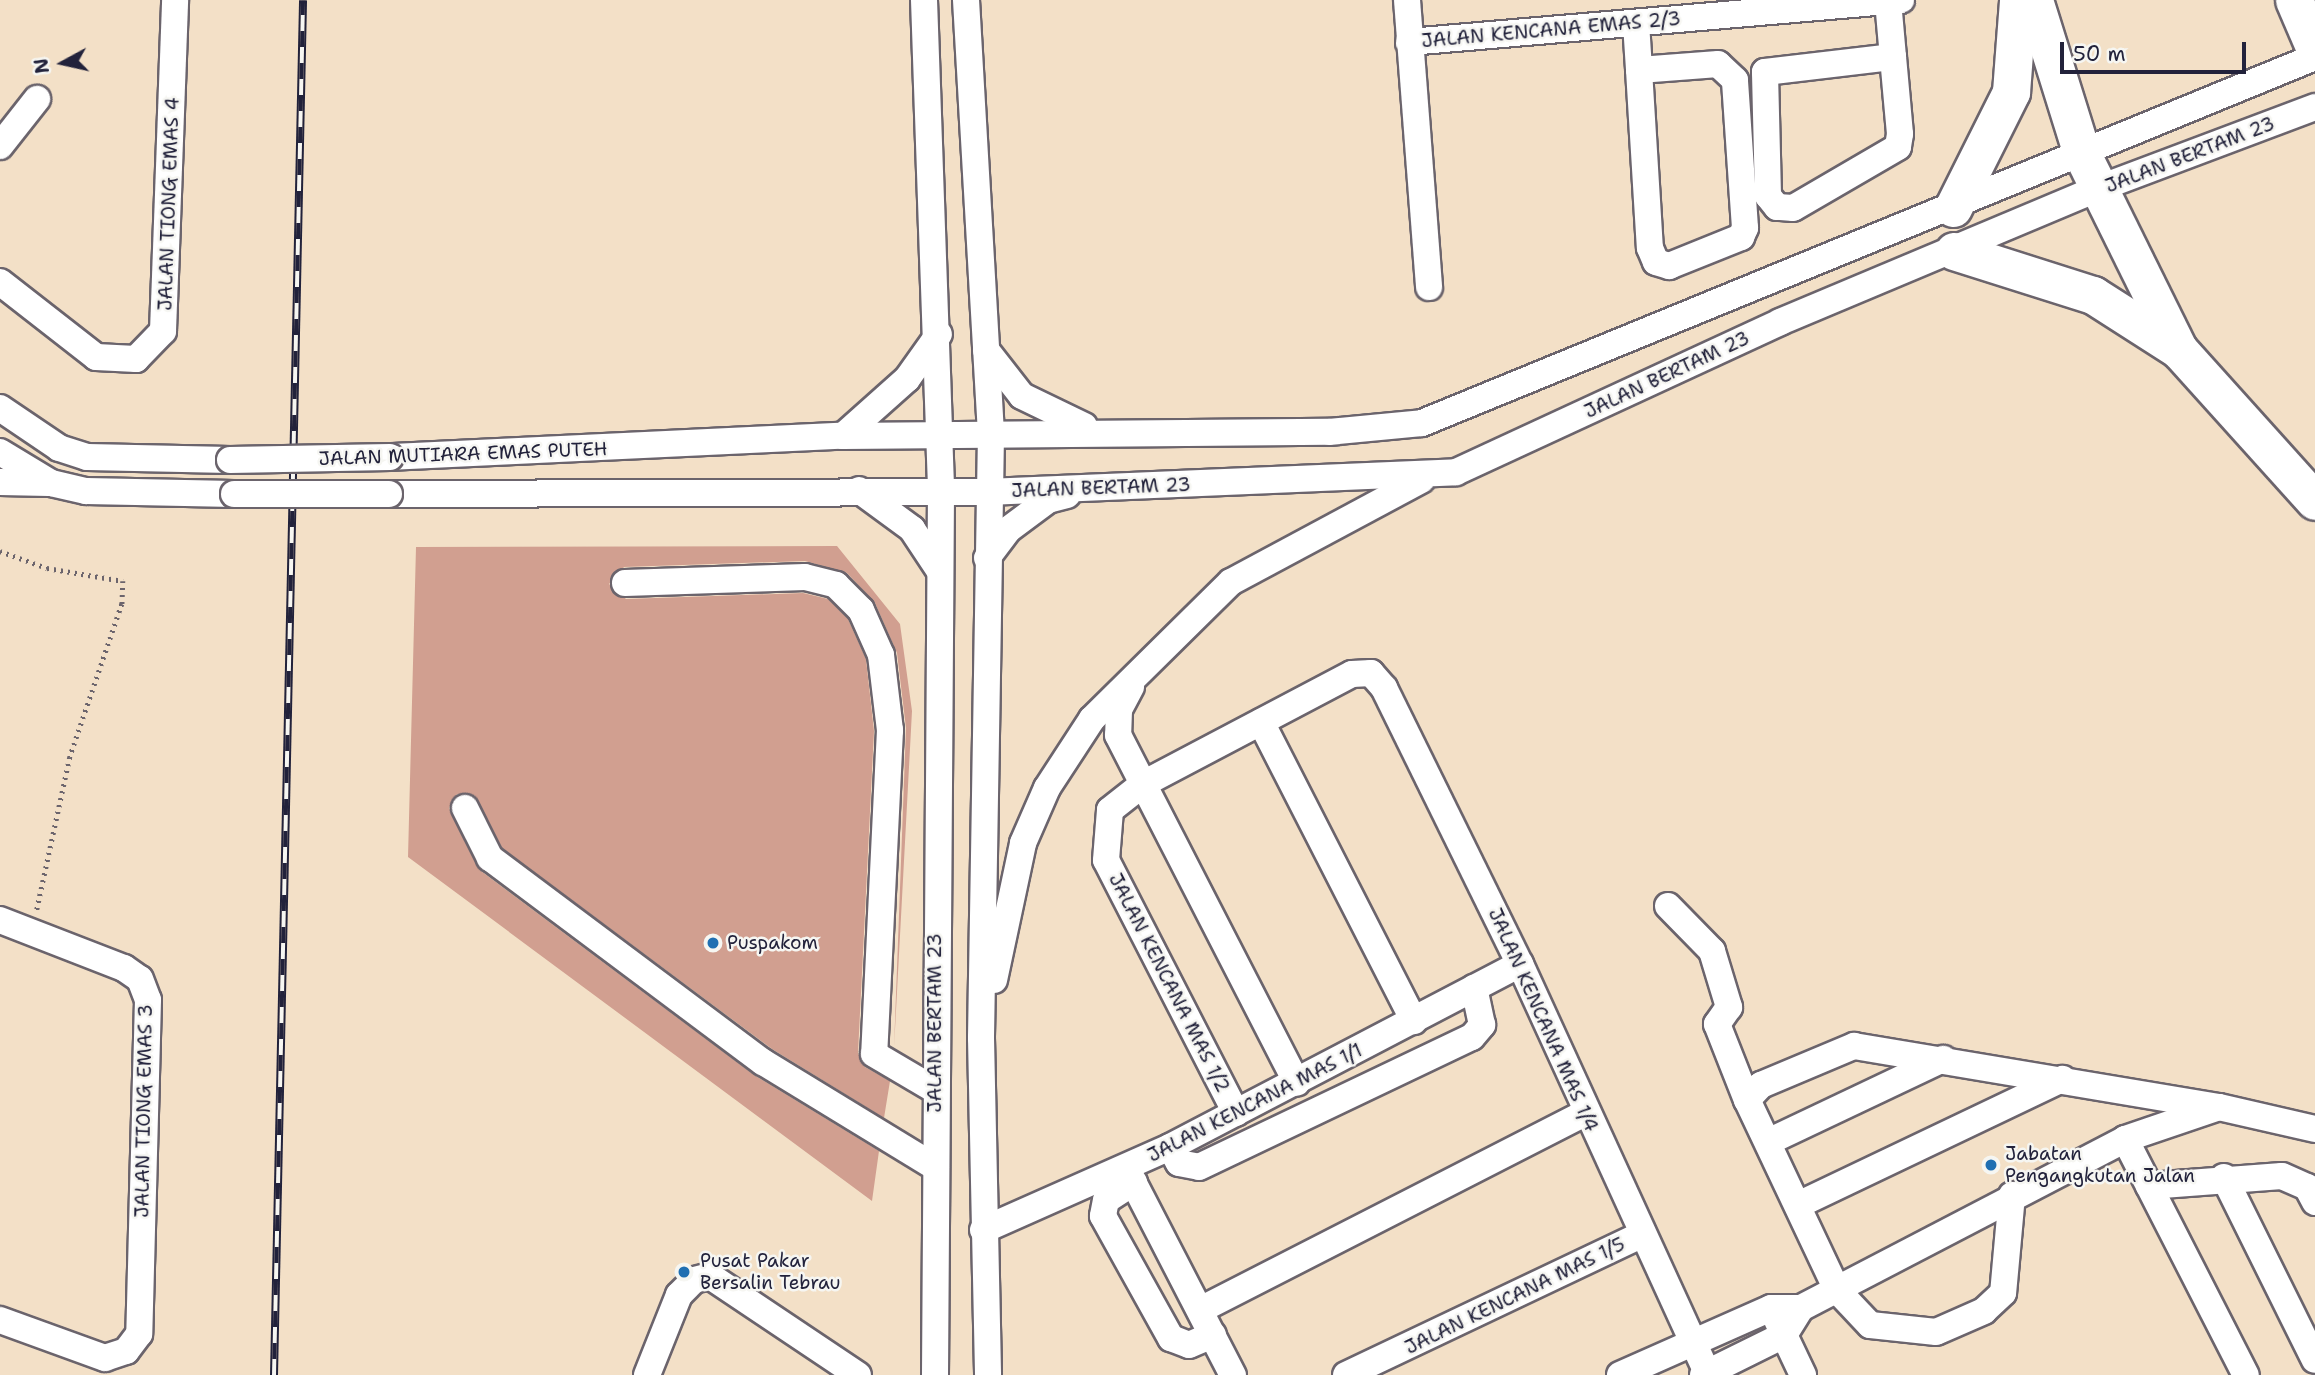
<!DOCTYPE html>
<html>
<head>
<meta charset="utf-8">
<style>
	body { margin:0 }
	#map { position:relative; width:2315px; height:1375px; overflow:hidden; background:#f3e0c7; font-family:"Shantell Sans",sans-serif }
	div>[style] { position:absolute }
	.building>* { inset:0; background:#d19f90 }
	.path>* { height:4.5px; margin-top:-2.25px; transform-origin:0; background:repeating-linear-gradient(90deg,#6b646c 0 2px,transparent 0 7px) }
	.roads { filter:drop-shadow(2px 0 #6b646c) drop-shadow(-2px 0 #6b646c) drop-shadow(0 2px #6b646c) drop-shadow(0 -2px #6b646c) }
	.minor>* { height:26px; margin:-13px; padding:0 13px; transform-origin:13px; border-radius:13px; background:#fff }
	.highway>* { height:37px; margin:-18.5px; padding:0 18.5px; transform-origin:18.5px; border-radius:18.5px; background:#fff }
	.rail>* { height:8px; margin-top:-4px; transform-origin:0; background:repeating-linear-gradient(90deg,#f6f6f2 0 16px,#22223b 0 32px); box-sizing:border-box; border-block:2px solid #22223b }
	.bridges { filter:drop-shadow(2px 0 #6b646c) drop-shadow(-2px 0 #6b646c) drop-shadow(0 2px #6b646c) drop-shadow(0 -2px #6b646c) }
	.minor-bridge>* { height:26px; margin:-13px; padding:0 13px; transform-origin:13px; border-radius:13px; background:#fff }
	.dots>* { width:19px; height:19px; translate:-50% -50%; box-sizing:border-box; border:4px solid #f6f6f2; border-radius:50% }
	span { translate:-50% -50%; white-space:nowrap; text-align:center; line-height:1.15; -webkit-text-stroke:5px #f6f6f2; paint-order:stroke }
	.street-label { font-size:19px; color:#22223b }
	.poi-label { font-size:19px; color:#22223b }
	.left { translate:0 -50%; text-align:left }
	.north { position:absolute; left:28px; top:28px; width:70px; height:70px; -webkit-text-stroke:5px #f6f6f2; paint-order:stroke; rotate:262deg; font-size:19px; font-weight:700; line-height:28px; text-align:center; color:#22223b }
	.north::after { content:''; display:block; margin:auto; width:24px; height:32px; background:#22223b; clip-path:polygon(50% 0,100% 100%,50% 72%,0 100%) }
	.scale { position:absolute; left:2060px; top:42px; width:186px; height:32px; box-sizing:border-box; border:4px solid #22223b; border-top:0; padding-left:9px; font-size:21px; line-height:24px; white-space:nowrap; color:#22223b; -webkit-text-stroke:5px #f6f6f2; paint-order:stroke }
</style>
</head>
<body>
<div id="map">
	<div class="building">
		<i style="clip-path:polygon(837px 546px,900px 624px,912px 711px,894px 1048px,906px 728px,897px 653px,875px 603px,847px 573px,805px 561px,624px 567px,609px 584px,626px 599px,803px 593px,828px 599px,848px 619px,866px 659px,874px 731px,858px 1053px,865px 1067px,890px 1081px,884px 1118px,772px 1049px,502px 848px,474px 795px,457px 794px,449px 808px,481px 871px,754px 1075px,879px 1151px,872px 1201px,408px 857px,416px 547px)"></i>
	</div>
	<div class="path">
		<i style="left:0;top:551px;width:50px;rotate:19.9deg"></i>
		<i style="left:47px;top:568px;width:77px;rotate:9.7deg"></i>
		<i style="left:123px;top:581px;width:23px;rotate:92deg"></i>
		<i style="left:122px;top:604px;width:162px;rotate:108.8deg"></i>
		<i style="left:70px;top:757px;width:157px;rotate:102.2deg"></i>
	</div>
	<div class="roads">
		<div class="minor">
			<i style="left:924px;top:0;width:492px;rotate:88deg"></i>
			<i style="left:941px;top:492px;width:883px;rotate:90.39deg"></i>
			<i style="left:966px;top:0;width:435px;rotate:86.7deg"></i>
			<i style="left:991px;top:434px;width:604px;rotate:90.95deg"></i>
			<i style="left:981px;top:1038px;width:337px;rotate:88.8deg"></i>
			<i style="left:1407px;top:0;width:288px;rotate:85.6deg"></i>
			<i style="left:1888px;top:1px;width:56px;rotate:84.9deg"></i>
			<i style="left:1893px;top:57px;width:77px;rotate:84.8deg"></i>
			<i style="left:1900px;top:134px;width:13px;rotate:99deg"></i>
			<i style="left:1898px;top:147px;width:121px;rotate:149.8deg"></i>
			<i style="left:1793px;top:208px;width:16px;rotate:-176deg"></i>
			<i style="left:1777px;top:207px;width:14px;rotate:-129deg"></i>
			<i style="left:1768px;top:196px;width:124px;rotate:-91.4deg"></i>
			<i style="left:1765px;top:72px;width:129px;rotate:-6.7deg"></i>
			<i style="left:1636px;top:23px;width:47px;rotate:86.3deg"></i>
			<i style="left:1639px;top:70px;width:178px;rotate:86.5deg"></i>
			<i style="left:1650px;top:248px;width:15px;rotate:67deg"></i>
			<i style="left:1656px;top:262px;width:14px;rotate:17deg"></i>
			<i style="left:1669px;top:266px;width:78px;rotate:-21.9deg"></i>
			<i style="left:1741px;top:237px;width:10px;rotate:-66deg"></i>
			<i style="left:1745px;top:228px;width:148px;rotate:-93.9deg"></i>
			<i style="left:1735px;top:80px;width:23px;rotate:-137deg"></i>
			<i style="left:1718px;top:64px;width:79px;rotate:175.7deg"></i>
			<i style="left:1409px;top:42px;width:494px;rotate:-4.9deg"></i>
			<i style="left:0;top:146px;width:60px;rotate:-51.8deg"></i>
			<i style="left:0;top:282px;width:122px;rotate:38deg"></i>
			<i style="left:96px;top:357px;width:40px;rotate:2.9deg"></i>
			<i style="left:136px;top:359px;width:39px;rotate:-46deg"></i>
			<i style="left:163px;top:331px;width:331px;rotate:-87.9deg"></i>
			<i style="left:986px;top:350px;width:58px;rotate:52deg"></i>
			<i style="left:1022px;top:396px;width:69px;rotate:25.8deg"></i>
			<i style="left:0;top:408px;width:71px;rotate:34.1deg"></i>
			<i style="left:59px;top:448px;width:29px;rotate:18deg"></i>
			<i style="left:87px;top:457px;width:143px;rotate:1.2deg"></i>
			<i style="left:843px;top:436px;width:86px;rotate:-41.7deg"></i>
			<i style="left:907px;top:379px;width:55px;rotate:-54.6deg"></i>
			<i style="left:0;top:452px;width:60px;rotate:31.3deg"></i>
			<i style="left:51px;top:483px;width:36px;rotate:13deg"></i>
			<i style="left:86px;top:491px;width:148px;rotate:1.2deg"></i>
			<i style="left:390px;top:457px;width:453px;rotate:-2.7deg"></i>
			<i style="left:843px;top:436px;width:486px;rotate:-0.5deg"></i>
			<i style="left:1329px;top:432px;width:93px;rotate:-5.5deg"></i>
			<i style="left:1422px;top:423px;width:965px;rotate:-22.29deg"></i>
			<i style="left:0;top:482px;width:49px;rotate:1.2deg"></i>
			<i style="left:859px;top:490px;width:66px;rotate:36.3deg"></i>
			<i style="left:912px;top:529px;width:49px;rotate:56.6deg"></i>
			<i style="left:389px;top:494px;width:599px;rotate:-0.19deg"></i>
			<i style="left:988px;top:492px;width:468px;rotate:-2.4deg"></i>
			<i style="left:1456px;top:472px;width:357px;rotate:-24.8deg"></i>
			<i style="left:1780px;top:322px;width:344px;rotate:-22.8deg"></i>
			<i style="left:2097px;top:189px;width:233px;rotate:-20.6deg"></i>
			<i style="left:987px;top:558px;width:36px;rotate:-53deg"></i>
			<i style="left:1009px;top:529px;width:49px;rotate:-36.6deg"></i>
			<i style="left:1048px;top:500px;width:20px;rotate:-15deg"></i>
			<i style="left:625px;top:583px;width:180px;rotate:-1.9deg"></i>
			<i style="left:805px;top:577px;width:32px;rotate:14deg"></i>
			<i style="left:836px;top:585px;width:35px;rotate:45deg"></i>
			<i style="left:861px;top:610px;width:49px;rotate:66deg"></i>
			<i style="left:881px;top:655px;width:76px;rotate:83.2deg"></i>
			<i style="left:890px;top:730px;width:324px;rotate:92.8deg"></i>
			<i style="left:874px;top:1054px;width:71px;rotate:30.5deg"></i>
			<i style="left:1131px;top:687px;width:26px;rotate:118deg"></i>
			<i style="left:1119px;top:710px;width:25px;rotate:92deg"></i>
			<i style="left:1118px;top:735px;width:391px;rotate:62.8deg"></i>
			<i style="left:1261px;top:722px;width:336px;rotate:62.9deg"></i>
			<i style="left:465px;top:808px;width:56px;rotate:63.4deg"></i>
			<i style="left:490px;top:858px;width:341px;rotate:36.8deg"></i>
			<i style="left:763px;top:1062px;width:202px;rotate:31.4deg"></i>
			<i style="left:1668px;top:906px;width:63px;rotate:45.6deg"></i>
			<i style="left:1712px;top:951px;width:59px;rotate:73.1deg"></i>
			<i style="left:1729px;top:1007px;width:21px;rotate:125deg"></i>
			<i style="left:1717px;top:1024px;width:82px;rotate:68.5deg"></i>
			<i style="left:0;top:920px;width:133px;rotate:21.2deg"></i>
			<i style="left:124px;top:968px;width:19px;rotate:35deg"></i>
			<i style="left:140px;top:979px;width:22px;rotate:69deg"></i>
			<i style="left:148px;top:1000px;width:334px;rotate:91.5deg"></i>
			<i style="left:139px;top:1334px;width:21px;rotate:127deg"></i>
			<i style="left:126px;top:1351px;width:22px;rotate:162deg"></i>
			<i style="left:105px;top:1358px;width:112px;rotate:-160.1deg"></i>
			<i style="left:994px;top:980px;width:140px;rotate:-78deg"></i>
			<i style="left:1023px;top:843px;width:60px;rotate:-66.4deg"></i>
			<i style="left:1047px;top:788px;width:82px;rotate:-56.9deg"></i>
			<i style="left:1092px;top:719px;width:195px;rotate:-44.6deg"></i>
			<i style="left:1231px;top:582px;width:216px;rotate:-28.2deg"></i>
			<i style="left:1236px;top:1113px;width:284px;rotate:-117.2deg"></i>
			<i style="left:1106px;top:860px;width:50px;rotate:-85.4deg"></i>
			<i style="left:1110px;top:810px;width:42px;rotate:-38.2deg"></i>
			<i style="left:1143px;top:784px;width:236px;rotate:-27.8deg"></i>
			<i style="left:1352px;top:674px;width:19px;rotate:-3deg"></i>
			<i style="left:1371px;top:673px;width:20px;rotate:49deg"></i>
			<i style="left:1384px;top:688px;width:308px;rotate:63.8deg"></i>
			<i style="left:1520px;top:964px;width:450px;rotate:65.4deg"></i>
			<i style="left:2125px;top:1139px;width:265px;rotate:62.9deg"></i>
			<i style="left:1768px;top:1142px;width:194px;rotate:-25.4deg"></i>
			<i style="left:1170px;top:1147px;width:18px;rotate:61deg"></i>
			<i style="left:1179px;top:1163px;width:20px;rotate:11deg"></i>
			<i style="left:1199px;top:1167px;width:302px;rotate:-25.5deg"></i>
			<i style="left:1472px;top:1037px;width:16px;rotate:-50deg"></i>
			<i style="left:1482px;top:1025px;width:38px;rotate:-102deg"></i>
			<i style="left:1127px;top:1170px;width:231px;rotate:62.7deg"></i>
			<i style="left:2224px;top:1177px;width:204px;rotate:63.6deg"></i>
			<i style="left:1134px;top:1182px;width:33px;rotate:147deg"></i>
			<i style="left:1106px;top:1200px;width:16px;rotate:101deg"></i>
			<i style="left:1103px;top:1216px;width:140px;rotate:60.9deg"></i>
			<i style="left:1171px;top:1338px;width:19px;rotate:21deg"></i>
			<i style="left:1189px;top:1345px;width:26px;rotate:-23deg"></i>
			<i style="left:2149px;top:1186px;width:133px;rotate:-4.3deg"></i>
			<i style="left:2282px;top:1176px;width:27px;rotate:24deg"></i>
			<i style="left:2307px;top:1187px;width:17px;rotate:62deg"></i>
			<i style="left:2012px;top:1195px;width:98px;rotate:95.2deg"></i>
			<i style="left:2003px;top:1293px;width:26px;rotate:137deg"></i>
			<i style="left:1984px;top:1311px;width:52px;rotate:156.4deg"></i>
			<i style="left:1936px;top:1332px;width:66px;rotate:-173.9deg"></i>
			<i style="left:1870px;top:1325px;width:48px;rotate:-133.3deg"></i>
			<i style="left:1837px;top:1290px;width:210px;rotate:-115.3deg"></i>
			<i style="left:1747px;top:1100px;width:21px;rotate:-47deg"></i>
			<i style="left:1761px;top:1085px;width:101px;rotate:-22.8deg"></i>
			<i style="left:1854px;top:1046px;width:370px;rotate:9.5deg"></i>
			<i style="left:1798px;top:1205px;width:293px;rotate:-25.5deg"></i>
			<i style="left:983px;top:1230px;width:205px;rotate:-23.9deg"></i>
			<i style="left:1170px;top:1147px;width:395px;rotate:-27.6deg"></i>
			<i style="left:1200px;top:1310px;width:432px;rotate:-27.1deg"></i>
			<i style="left:1777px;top:1320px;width:61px;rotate:64.7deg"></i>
			<i style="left:647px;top:1375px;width:86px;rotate:-68.2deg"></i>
			<i style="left:679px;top:1295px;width:21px;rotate:-45deg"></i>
			<i style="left:694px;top:1280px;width:16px;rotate:-14deg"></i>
			<i style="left:710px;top:1276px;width:178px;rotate:33.8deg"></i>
			<i style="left:1346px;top:1375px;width:327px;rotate:-25.4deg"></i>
			<i style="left:1620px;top:1375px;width:165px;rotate:-23.9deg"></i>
			<i style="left:1771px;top:1308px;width:30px"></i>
			<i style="left:1801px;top:1308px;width:365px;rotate:-27.5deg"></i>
			<i style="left:2125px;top:1139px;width:99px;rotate:-18.8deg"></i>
			<i style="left:2219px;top:1107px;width:98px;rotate:12.9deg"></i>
			<i style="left:1703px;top:1375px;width:90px;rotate:-26.3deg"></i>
			<i style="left:1784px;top:1335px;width:32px;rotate:-58deg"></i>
		</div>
		<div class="highway">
			<i style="left:2034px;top:0;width:161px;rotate:72.7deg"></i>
			<i style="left:2082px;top:154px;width:219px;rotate:63.7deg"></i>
			<i style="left:2294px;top:0;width:53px;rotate:66.8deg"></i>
			<i style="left:1953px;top:208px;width:130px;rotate:-63.4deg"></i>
			<i style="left:2011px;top:92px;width:92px;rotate:-85.6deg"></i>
			<i style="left:1954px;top:251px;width:146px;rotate:17.6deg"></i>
			<i style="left:2093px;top:295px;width:102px;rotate:32.6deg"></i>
			<i style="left:2179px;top:350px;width:203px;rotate:48deg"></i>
		</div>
	</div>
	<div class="rail">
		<i style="left:274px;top:1375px;width:1375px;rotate:-88.79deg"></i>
	</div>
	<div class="bridges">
		<div class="minor-bridge">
			<i style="left:230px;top:460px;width:160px;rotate:-1.1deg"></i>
			<i style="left:234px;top:494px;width:155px"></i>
		</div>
	</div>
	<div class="dots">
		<i style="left:713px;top:943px;background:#1f6fb2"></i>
		<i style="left:1991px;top:1165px;background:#1f6fb2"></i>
		<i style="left:684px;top:1272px;background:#1f6fb2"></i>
	</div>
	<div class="street-label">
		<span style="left:1551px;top:30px;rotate:-5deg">JALAN KENCANA EMAS 2/3</span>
		<span style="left:2190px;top:155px;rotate:-21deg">JALAN BERTAM 23</span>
		<span style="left:169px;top:204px;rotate:-88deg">JALAN TIONG EMAS 4</span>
		<span style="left:1667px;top:375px;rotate:-25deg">JALAN BERTAM 23</span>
		<span style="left:463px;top:454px;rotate:-2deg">JALAN MUTIARA EMAS PUTEH</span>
		<span style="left:1101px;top:488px;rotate:-2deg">JALAN BERTAM 23</span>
		<span style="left:1169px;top:983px;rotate:63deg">JALAN KENCANA MAS 1/2</span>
		<span style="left:1543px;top:1020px;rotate:66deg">JALAN KENCANA MAS 1/4</span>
		<span style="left:935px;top:1023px;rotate:-90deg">JALAN BERTAM 23</span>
		<span style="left:1255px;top:1103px;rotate:-27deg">JALAN KENCANA MAS 1/1</span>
		<span style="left:144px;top:1111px;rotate:-89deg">JALAN TIONG EMAS 3</span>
		<span style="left:1515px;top:1296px;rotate:-26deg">JALAN KENCANA MAS 1/5</span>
	</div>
	<div class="poi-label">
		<span class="left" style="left:727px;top:943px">Puspakom</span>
		<span class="left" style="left:2005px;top:1165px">Jabatan<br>Pengangkutan Jalan</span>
		<span class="left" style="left:700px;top:1272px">Pusat Pakar<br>Bersalin Tebrau</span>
	</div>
	<div class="north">N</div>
	<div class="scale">50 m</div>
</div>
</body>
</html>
